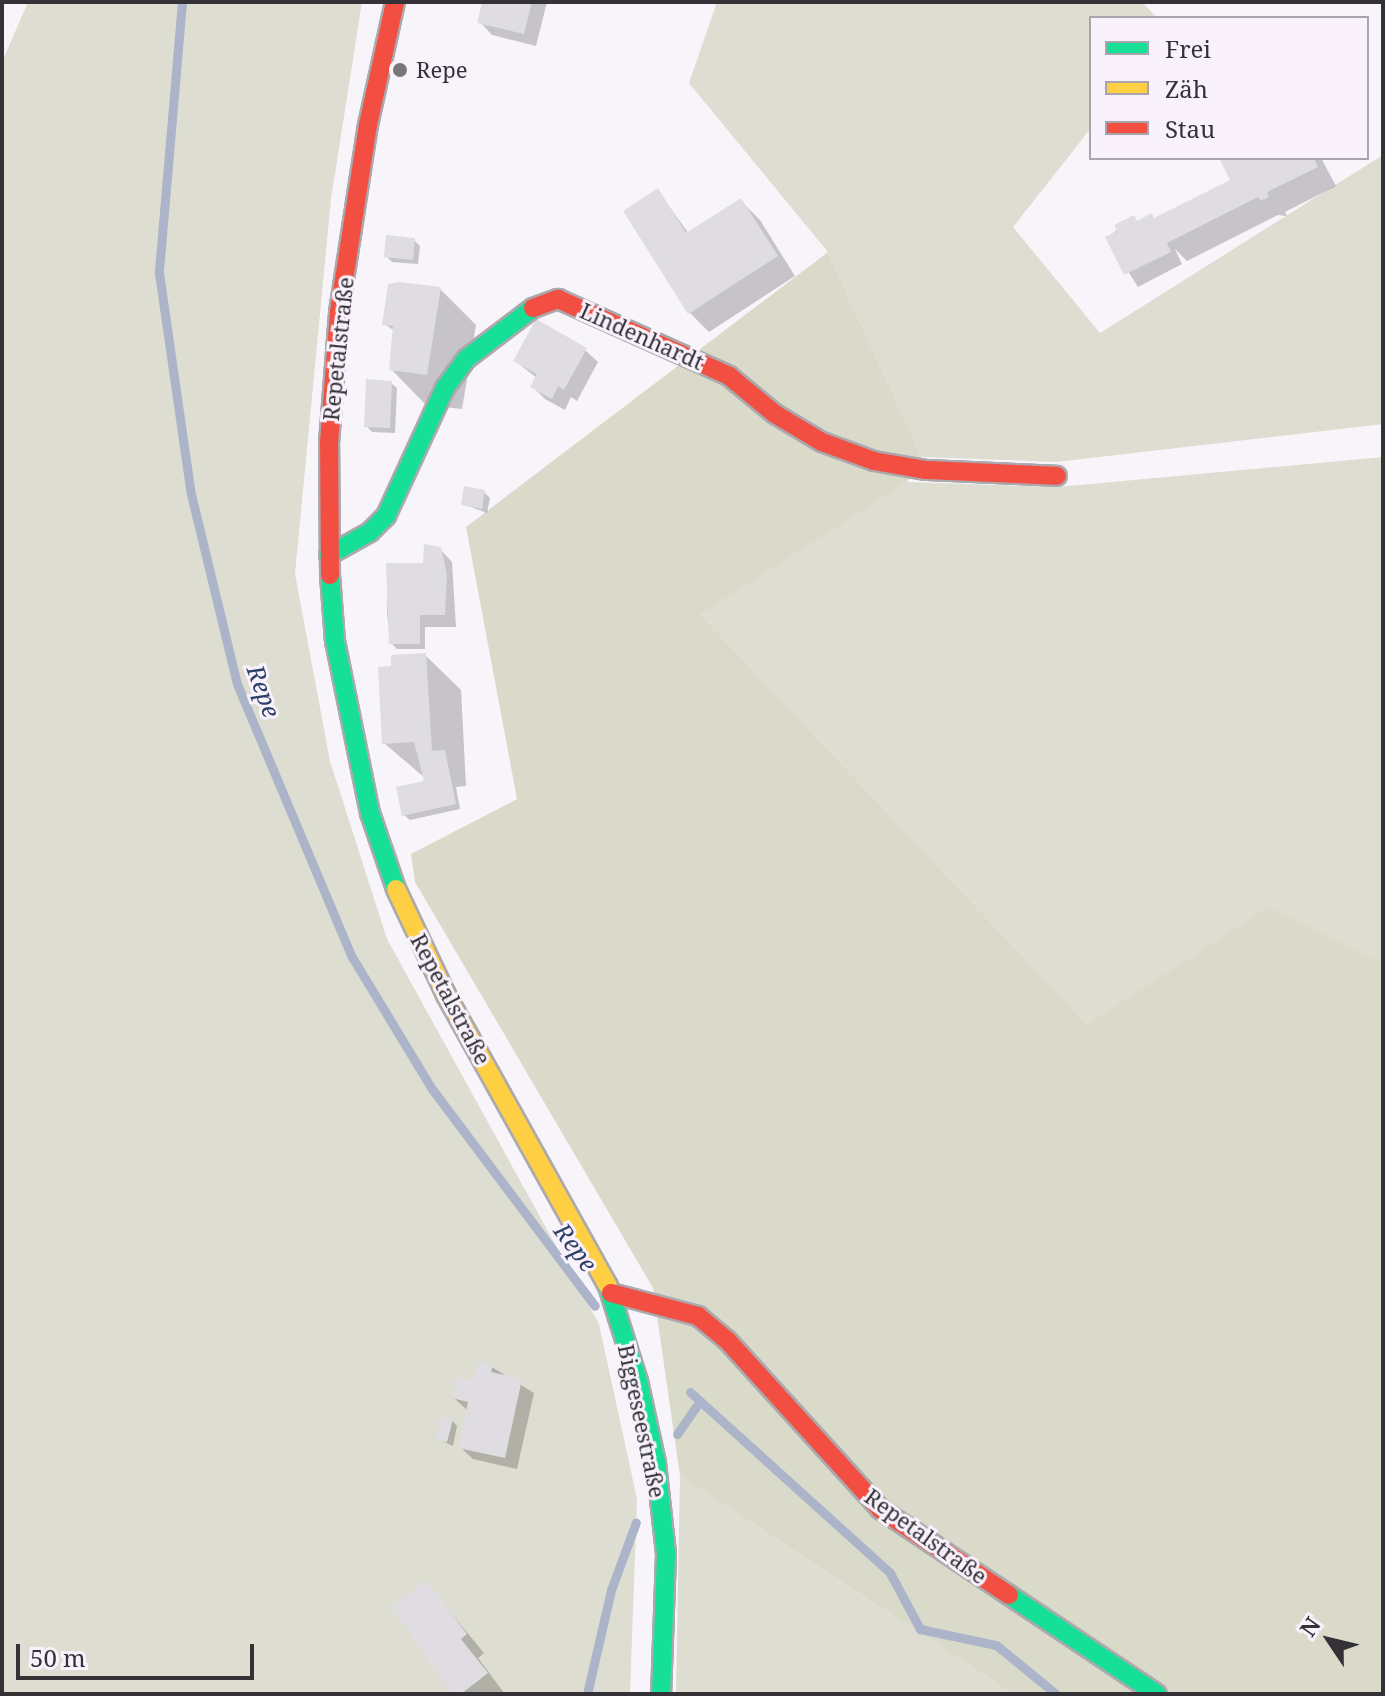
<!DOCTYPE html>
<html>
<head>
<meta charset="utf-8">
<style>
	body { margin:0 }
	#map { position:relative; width:1385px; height:1696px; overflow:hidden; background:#f8f5fa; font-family:"Noto Serif",serif }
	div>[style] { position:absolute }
	.green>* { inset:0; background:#ddddd1 }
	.forest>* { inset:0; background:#dadacb }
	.shadow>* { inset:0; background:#0003 }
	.stream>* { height:9px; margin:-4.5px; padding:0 4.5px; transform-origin:4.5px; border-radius:4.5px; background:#abb4c8 }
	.building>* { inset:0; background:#dfdde1 }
	.roads { filter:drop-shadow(2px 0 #aba9ad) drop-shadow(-2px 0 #aba9ad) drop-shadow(0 2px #aba9ad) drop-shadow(0 -2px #aba9ad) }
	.fast>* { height:18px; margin:-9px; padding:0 9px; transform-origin:9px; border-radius:9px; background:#16e098 }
	.slow>* { height:18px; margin:-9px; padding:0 9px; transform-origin:9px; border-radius:9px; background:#ffcf43 }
	.jam>* { height:18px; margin:-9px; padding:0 9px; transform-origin:9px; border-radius:9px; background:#f24e42 }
	.dots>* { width:22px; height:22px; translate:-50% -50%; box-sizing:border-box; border:4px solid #f9f2fd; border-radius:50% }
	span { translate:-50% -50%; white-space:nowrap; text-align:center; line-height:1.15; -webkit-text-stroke:6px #f9f2fd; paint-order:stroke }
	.poi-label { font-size:22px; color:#343236 }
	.left { translate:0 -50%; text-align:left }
	.street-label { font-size:22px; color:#343236 }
	.water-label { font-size:24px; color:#2c3f67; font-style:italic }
	.frame { position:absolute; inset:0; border:4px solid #343236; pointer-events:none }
	.legend { position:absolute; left:1089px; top:16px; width:280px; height:144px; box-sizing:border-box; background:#f9f2fd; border:2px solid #aaa5ad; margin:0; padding:10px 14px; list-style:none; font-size:24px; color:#343236 }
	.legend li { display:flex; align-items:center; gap:16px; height:40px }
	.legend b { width:40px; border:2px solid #aaa5ad }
	.north { position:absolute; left:1289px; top:1600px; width:80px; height:80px; -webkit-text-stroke:6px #f9f2fd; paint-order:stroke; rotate:305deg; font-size:22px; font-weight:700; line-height:32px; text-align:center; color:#343236 }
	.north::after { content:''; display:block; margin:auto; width:28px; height:36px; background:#343236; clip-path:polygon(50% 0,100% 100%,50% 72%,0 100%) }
	.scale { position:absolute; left:16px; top:1644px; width:238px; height:36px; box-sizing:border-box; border:4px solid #343236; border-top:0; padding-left:10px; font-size:24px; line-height:28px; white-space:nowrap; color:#343236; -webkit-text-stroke:6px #f9f2fd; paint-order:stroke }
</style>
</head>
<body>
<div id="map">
	<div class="green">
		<i style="clip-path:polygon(28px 2px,362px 2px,331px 199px,295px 574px,330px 761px,387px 939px,599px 1324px,637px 1499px,630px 1694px,2px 1694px,2px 62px)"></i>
		<i style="clip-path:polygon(717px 2px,1142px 2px,1157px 18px,1091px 18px,1091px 128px,1013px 227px,1100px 333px,1383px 155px,1383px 424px,1056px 462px,922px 457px,828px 252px,689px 83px)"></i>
		<i style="clip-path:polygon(1383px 457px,1383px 963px,1269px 908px,1087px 1024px,699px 613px,907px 482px,1058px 487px)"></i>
		<i style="clip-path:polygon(680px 1476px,1013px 1694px,676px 1694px)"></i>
	</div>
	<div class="forest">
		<i style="clip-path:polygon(828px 252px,922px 457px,907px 482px,700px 614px,1087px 1024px,1269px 907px,1383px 963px,1383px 1694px,1013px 1694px,680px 1476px,653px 1288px,415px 882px,411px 854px,517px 799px,466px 527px)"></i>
	</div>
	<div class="shadow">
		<i style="clip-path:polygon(485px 2px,547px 2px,536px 46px,492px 35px,480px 22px)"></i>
		<i style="clip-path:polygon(1222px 158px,1321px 158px,1336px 186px,1285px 212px,1287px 216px,1278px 215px,1187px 261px,1175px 249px,1182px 264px,1138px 287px,1107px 238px,1133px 217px,1138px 222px,1156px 220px,1233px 181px)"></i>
		<i style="clip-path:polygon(658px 191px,689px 234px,741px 201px,760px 220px,795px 276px,709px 332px,690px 313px,625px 211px)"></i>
		<i style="clip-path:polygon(414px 240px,420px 246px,418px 264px,392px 262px,386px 256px)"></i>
		<i style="clip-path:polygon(440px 289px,476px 325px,462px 409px,426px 405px,391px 369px,395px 331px,384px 324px)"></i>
		<i style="clip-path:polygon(585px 350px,598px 362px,577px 401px,571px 397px,565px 410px,545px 399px,533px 387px,537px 378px,515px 361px)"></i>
		<i style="clip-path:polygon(391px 383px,397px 388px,395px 433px,372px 432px,366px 426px)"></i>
		<i style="clip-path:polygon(484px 492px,490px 498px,487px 513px,463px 504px)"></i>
		<i style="clip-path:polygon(440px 549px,452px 562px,456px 627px,425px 627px,425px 649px,397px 649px,391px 643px,387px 614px,388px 565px,425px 566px)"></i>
		<i style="clip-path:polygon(425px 655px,461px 690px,466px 786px,456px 787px,460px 809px,410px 820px,404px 815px,425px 778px,384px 743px,393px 668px)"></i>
		<i style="clip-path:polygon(492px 1367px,534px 1393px,517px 1469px,473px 1459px,460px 1447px,467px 1410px,454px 1398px)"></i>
		<i style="clip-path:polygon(452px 1420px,457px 1426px,453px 1446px,438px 1439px)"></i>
		<i style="clip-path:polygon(426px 1583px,484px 1653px,478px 1658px,505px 1694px,455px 1694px)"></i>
	</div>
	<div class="stream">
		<i style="left:182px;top:2px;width:272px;rotate:94.9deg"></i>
		<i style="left:159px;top:273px;width:223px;rotate:81.8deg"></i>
		<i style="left:191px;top:494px;width:195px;rotate:76.4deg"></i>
		<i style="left:237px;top:684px;width:296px;rotate:67.2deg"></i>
		<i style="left:352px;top:957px;width:154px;rotate:58.8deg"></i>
		<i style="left:432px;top:1089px;width:271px;rotate:53.1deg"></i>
		<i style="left:690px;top:1392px;width:270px;rotate:42.1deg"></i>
		<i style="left:890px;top:1573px;width:64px;rotate:61.8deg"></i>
		<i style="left:920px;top:1629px;width:78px;rotate:11.9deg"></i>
		<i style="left:996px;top:1645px;width:77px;rotate:39.2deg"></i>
		<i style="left:677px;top:1434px;width:40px;rotate:-55.1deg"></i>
		<i style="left:587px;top:1694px;width:107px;rotate:-77deg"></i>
		<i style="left:611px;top:1590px;width:72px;rotate:-69.8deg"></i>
	</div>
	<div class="building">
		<i style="clip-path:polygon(482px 2px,532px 2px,524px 34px,477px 23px)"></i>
		<i style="clip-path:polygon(1219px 158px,1314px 158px,1318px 167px,1267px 192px,1269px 197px,1261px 201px,1258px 197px,1167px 243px,1171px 252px,1124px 275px,1105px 237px,1117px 231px,1114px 225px,1134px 215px,1137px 221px,1152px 213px,1154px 218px,1230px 180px)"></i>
		<i style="clip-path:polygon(658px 188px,686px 233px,741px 198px,778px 256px,688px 314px,623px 211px)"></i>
		<i style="clip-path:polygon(386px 235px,415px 238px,413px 260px,384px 257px)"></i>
		<i style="clip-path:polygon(399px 282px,441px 287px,427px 375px,389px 370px,393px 326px,382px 325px,388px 284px)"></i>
		<i style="clip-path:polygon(536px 319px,587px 348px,564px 390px,558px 386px,552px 399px,530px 387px,537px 374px,513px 361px)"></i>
		<i style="clip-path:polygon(366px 379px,392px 381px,390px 428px,364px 427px)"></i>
		<i style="clip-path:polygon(464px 486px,485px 490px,482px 509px,461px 505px)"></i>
		<i style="clip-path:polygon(424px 544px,441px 547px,447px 575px,445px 615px,420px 615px,420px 644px,389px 644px,386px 563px,423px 563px)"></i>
		<i style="clip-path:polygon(426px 653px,432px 751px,445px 750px,456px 804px,402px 816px,396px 787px,424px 781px,414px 742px,382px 744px,378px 667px,391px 666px,391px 655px)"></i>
		<i style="clip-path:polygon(478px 1362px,493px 1365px,491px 1372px,522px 1379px,505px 1458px,458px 1448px,468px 1402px,452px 1398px,456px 1377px,472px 1381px)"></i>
		<i style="clip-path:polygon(440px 1417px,453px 1419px,447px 1442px,436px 1440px)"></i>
		<i style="clip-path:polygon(426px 1580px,467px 1634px,461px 1639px,488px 1673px,461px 1694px,452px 1694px,391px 1607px)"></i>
	</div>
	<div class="roads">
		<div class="fast">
			<i style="left:329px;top:555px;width:47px;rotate:-29.3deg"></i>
			<i style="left:370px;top:532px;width:23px;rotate:-45deg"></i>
			<i style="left:386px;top:516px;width:141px;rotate:-65.3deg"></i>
			<i style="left:445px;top:388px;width:36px;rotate:-54deg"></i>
			<i style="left:466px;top:359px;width:84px;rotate:-37.3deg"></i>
			<i style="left:330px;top:575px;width:66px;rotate:85.7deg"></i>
			<i style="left:335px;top:641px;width:176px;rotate:78.5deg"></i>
			<i style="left:370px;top:813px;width:80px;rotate:71.1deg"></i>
			<i style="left:608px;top:1286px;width:100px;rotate:72.5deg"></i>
			<i style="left:638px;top:1381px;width:84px;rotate:77.6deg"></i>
			<i style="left:656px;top:1463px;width:92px;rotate:83.7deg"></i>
			<i style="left:666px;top:1554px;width:140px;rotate:92deg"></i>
			<i style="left:1009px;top:1595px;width:178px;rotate:33.8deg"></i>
		</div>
		<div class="slow">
			<i style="left:396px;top:889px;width:117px;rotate:64.7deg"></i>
			<i style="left:446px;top:995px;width:333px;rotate:60.9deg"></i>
		</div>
		<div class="jam">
			<i style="left:533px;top:308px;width:27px;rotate:-20deg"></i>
			<i style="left:558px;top:299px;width:188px;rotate:24.2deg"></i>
			<i style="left:729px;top:376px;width:60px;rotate:39.6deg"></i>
			<i style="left:775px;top:414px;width:55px;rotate:30.8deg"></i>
			<i style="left:822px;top:442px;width:55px;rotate:20.1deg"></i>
			<i style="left:874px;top:461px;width:53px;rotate:9.8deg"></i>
			<i style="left:926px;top:470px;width:131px;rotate:2.6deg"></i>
			<i style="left:330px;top:575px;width:132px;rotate:-90.4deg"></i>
			<i style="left:329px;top:443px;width:131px;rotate:-85.6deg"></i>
			<i style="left:339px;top:312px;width:189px;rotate:-81.2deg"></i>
			<i style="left:368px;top:125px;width:126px;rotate:-77.6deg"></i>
			<i style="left:611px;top:1293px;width:90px;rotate:14.8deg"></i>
			<i style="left:698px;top:1316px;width:38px;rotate:40deg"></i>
			<i style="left:727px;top:1340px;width:228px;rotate:47.8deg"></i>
			<i style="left:880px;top:1509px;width:155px;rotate:33.7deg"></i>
		</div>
	</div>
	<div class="dots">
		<i style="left:400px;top:70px;background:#79767b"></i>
	</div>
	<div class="poi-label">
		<span class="left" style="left:416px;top:70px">Repe</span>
	</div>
	<div class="street-label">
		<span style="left:642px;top:336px;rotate:24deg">Lindenhardt</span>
		<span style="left:338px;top:349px;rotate:-84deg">Repetalstraße</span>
		<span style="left:451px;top:999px;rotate:62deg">Repetalstraße</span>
		<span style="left:642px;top:1421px;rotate:78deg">Biggeseestraße</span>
		<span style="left:926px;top:1536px;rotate:36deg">Repetalstraße</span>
	</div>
	<div class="water-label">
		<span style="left:264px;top:691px;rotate:70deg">Repe</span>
		<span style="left:576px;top:1247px;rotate:53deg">Repe</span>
	</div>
	<div class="frame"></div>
	<ul class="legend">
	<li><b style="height:10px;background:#16e098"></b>Frei</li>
	<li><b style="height:10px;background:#ffcf43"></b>Zäh</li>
	<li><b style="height:10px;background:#f24e42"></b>Stau</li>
	</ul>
	<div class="north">N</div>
	<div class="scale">50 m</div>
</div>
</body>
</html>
